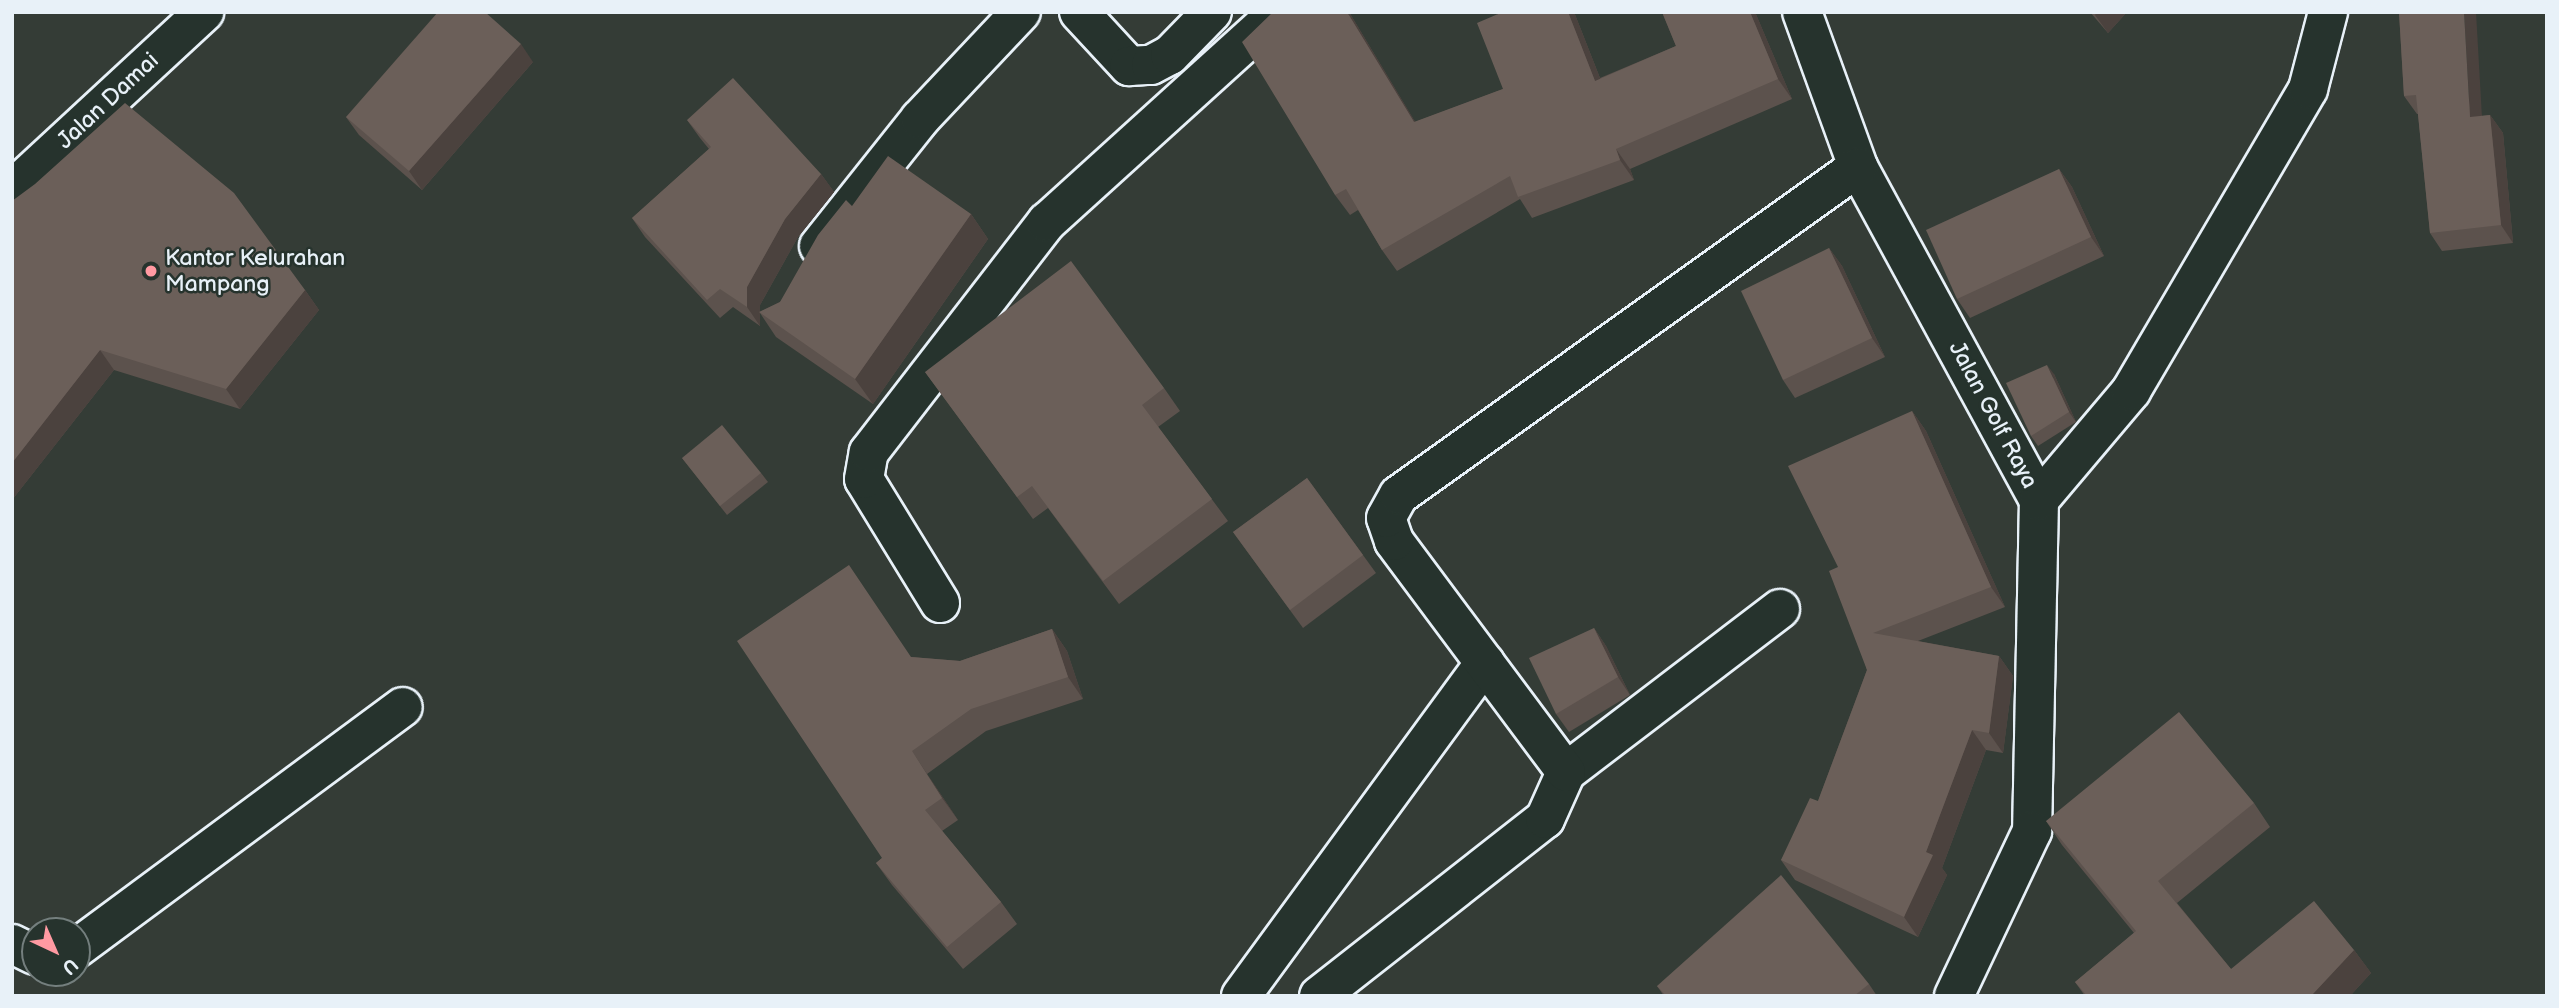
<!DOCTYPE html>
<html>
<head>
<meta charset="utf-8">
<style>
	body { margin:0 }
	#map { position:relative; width:2559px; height:1008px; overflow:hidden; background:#343c36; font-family:"Balsamiq Sans",sans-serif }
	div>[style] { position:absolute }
	.roads { filter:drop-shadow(2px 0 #e8f1f8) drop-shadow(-2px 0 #e8f1f8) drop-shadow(0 2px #e8f1f8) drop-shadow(0 -2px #e8f1f8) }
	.minor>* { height:38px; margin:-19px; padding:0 19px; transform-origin:19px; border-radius:19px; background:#26332d }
	.wall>* { inset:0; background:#5c524d }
	.shaded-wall>* { inset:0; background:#4b423e }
	.building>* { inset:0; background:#6b5f59 }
	.dots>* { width:19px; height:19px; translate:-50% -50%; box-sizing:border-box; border:4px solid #26332d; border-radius:50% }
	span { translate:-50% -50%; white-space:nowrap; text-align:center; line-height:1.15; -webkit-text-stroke:5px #26332d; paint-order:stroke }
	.street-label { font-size:23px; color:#e8f1f8 }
	.poi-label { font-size:23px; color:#e8f1f8 }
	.left { translate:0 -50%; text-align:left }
	.frame { position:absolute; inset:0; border:14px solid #e8f1f8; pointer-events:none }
	.north { position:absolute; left:21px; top:917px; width:70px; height:70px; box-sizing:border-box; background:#26332d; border:2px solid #747f7e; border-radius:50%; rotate:136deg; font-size:19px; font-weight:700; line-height:28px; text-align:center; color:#e8f1f8 }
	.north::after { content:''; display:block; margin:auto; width:24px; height:32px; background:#ff9aa2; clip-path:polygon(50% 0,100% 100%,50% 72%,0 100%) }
</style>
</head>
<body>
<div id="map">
	<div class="roads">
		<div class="minor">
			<i style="left:1079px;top:12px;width:74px;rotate:47.2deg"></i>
			<i style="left:1129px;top:66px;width:22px;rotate:-3deg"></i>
			<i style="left:1151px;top:65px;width:21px;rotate:-28deg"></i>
			<i style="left:1170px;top:55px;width:60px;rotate:-45.7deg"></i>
			<i style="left:1802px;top:12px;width:165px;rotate:70.1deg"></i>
			<i style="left:1858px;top:167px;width:379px;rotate:61.5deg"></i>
			<i style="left:2039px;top:500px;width:331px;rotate:91.2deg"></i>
			<i style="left:2032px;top:831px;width:183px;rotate:115.3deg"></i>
			<i style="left:12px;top:190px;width:262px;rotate:-42.8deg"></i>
			<i style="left:819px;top:246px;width:162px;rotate:-51.5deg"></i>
			<i style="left:920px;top:119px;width:147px;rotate:-46.7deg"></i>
			<i style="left:2039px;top:500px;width:143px;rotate:-49.8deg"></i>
			<i style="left:2131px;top:391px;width:350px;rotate:-59.6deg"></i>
			<i style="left:2308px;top:89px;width:80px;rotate:-75.4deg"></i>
			<i style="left:940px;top:603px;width:145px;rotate:-121.5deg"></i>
			<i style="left:864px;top:479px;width:27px;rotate:-80deg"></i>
			<i style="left:869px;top:452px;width:291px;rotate:-52.3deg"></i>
			<i style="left:1047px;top:222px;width:313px;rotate:-42.2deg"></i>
			<i style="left:1566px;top:772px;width:269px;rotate:-37.3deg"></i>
			<i style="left:12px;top:944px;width:25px;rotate:26deg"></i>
			<i style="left:77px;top:948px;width:405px;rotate:-36.5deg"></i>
			<i style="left:1241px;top:996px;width:413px;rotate:-53.8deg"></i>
			<i style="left:1319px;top:996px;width:287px;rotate:-38.1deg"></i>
			<i style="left:1545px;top:819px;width:51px;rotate:-65.9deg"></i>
			<i style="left:1566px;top:772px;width:288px;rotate:-126.7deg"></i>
			<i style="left:1394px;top:541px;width:24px;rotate:-109deg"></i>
			<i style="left:1386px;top:518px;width:26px;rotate:-61deg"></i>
			<i style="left:1399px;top:495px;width:564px;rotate:-35.55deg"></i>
		</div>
	</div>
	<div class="wall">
		<i style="clip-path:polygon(1349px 12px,1415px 122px,1503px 89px,1503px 12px,1574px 12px,1600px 78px,1676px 46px,1662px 12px,1755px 12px,1792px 99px,1630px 169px,1634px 180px,1532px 218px,1520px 199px,1397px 271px,1382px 250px,1358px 210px,1350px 215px,1335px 195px)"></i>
		<i style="clip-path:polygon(2090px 12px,2127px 12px,2108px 33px)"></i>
		<i style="clip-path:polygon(2399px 12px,2482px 116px,2490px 115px,2503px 133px,2513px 243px,2442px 251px,2430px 233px,2418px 114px,2417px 114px,2404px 96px)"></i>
		<i style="clip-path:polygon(533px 62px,422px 190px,359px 135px,346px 117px)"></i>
		<i style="clip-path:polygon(687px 120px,821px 174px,834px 192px,798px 237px,760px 305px,760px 312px,780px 302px,852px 206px,971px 214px,988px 239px,873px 404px,776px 337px,760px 313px,760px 326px,733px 307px,720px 318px,645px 237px,632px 218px,709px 149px,700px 138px)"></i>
		<i style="clip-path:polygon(2059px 169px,2072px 187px,2104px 256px,1970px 318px,1957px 299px)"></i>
		<i style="clip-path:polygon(12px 201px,305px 290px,319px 310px,240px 409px,114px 370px,12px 500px)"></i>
		<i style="clip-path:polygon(1829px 248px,1842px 266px,1885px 357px,1795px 398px,1783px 380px)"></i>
		<i style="clip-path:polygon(925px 372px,1164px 388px,1180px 411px,1158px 427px,1228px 521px,1119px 604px,1048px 508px,1033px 519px)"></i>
		<i style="clip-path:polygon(2054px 374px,2076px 422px,2038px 446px,2031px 436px)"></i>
		<i style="clip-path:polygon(1912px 411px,1926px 431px,2005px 607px,1918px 641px,1999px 656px,2013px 676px,2003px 753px,1986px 750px,1942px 868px,1947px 875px,1918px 937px,1795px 880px,1781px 860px,1818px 801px,1867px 670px,1838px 567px)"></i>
		<i style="clip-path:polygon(682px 458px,761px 473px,768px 482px,727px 515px)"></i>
		<i style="clip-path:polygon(1307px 478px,1376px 573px,1303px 628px,1233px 532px)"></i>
		<i style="clip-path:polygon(1594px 628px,1606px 646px,1630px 695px,1569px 732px,1556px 714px)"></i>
		<i style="clip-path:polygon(1052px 629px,1067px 651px,1083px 699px,986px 731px,927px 774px,958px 820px,942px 831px,1001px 902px,1017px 924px,963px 969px,892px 885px,876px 863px,882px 858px,911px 657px,960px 661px)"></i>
		<i style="clip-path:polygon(2254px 803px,2270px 827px,2177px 903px,2231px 969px,2354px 950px,2371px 973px,2350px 996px,2085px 996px,2075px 982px,2134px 933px,2062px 845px,2046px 821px)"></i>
		<i style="clip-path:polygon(1869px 984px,1877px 996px,1664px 996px,1657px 986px)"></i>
	</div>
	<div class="shaded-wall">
		<i style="clip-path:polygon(1347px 12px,1349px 12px,1428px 143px,1414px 122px)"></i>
		<i style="clip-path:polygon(1568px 12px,1574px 12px,1609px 101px,1595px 81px)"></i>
		<i style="clip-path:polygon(1750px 12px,1755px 12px,1792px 99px,1778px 79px)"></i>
		<i style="clip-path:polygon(2097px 12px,2127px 12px,2108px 33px,2095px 15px)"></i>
		<i style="clip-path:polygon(2464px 12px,2476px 12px,2483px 135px,2470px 117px)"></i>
		<i style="clip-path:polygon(521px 44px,533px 62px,422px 190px,409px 171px)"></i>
		<i style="clip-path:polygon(2490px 115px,2503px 133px,2513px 243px,2501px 225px)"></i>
		<i style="clip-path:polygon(1616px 149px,1630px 169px,1634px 180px,1620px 160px)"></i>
		<i style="clip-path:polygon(2059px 169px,2072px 187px,2104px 256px,2091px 237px)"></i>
		<i style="clip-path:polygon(821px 174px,834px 192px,798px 237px,760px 305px,760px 326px,747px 307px,747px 287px,785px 219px)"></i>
		<i style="clip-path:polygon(971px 214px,988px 239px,873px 404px,855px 379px)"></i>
		<i style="clip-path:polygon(1829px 248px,1842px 266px,1885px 357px,1872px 338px)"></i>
		<i style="clip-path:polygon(305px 290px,319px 310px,240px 409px,226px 389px)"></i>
		<i style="clip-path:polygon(100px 350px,114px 370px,12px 500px,12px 463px)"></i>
		<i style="clip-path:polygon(2047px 365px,2054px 374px,2076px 422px,2069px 412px)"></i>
		<i style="clip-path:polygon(1912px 411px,1926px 431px,2005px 607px,1991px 587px)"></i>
		<i style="clip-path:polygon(1594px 628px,1606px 646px,1630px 695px,1618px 677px)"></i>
		<i style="clip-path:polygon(1052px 629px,1067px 651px,1083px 699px,1068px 677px)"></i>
		<i style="clip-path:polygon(1999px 656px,2013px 676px,2003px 753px,1989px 733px)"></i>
		<i style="clip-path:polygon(1972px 730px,1986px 750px,1942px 868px,1947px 875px,1918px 937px,1904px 917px,1926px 852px)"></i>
		<i style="clip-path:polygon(912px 751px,927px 774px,958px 820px,942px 798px)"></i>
		<i style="clip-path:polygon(2354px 950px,2371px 973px,2350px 996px,2311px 996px)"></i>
	</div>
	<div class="building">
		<i style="clip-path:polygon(438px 12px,485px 12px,521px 44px,409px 171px,346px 117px)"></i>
		<i style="clip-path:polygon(1273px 12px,1347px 12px,1414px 122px,1503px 89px,1477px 23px,1503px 12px,1568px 12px,1595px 81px,1676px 46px,1662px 12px,1750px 12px,1778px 79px,1616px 149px,1620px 160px,1518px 197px,1510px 176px,1382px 250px,1346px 189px,1335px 195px,1242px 42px)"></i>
		<i style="clip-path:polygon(2399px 12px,2464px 12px,2470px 117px,2490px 115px,2501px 225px,2430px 233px,2416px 95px,2404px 96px)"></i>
		<i style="clip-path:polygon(733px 78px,821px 174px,785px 219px,747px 287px,747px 307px,720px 289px,707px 300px,632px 218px,711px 147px,687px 120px)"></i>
		<i style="clip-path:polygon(125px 103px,234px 193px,305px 290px,226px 389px,100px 350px,12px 463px,12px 201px,35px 184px)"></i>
		<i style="clip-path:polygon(888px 156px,971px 214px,855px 379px,759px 312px,780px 302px,818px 235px,846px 200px,852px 206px)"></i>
		<i style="clip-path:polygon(2059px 169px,2091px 237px,1957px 299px,1926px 230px)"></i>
		<i style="clip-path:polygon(1829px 248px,1872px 338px,1783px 380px,1741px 291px)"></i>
		<i style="clip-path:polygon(1071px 261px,1164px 388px,1142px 405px,1212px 499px,1103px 581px,1032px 486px,1017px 497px,925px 372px)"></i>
		<i style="clip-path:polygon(2047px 365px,2069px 412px,2031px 436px,2006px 383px)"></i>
		<i style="clip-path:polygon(1912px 411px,1991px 587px,1873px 633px,1999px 656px,1989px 733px,1972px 730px,1926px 852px,1933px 855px,1904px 917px,1781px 860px,1810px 798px,1818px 801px,1867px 670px,1829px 571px,1838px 567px,1788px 466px)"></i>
		<i style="clip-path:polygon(722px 425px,761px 473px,720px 506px,682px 458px)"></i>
		<i style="clip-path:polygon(1307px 478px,1363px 555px,1290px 610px,1233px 532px)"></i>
		<i style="clip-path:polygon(849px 565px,911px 657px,960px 661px,1052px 629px,1068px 677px,971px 709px,912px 751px,942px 798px,925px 810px,1001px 902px,947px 947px,876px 863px,882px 858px,737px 641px)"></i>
		<i style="clip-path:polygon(1594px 628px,1618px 677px,1556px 714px,1529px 658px)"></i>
		<i style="clip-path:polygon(2179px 712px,2254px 803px,2158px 881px,2231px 969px,2314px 901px,2354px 950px,2311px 996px,2087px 996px,2075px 982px,2136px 931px,2046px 821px)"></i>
		<i style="clip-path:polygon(1781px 875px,1869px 984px,1854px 996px,1666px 996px,1657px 986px)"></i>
	</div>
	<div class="dots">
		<i style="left:151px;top:271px;background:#ff9aa2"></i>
	</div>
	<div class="street-label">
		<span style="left:108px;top:101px;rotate:-43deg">Jalan Damai</span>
		<span style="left:1993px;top:415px;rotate:62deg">Jalan Golf Raya</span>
	</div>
	<div class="poi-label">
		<span class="left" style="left:165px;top:271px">Kantor Kelurahan<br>Mampang</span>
	</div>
	<div class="frame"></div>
	<div class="north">U</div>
</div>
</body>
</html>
